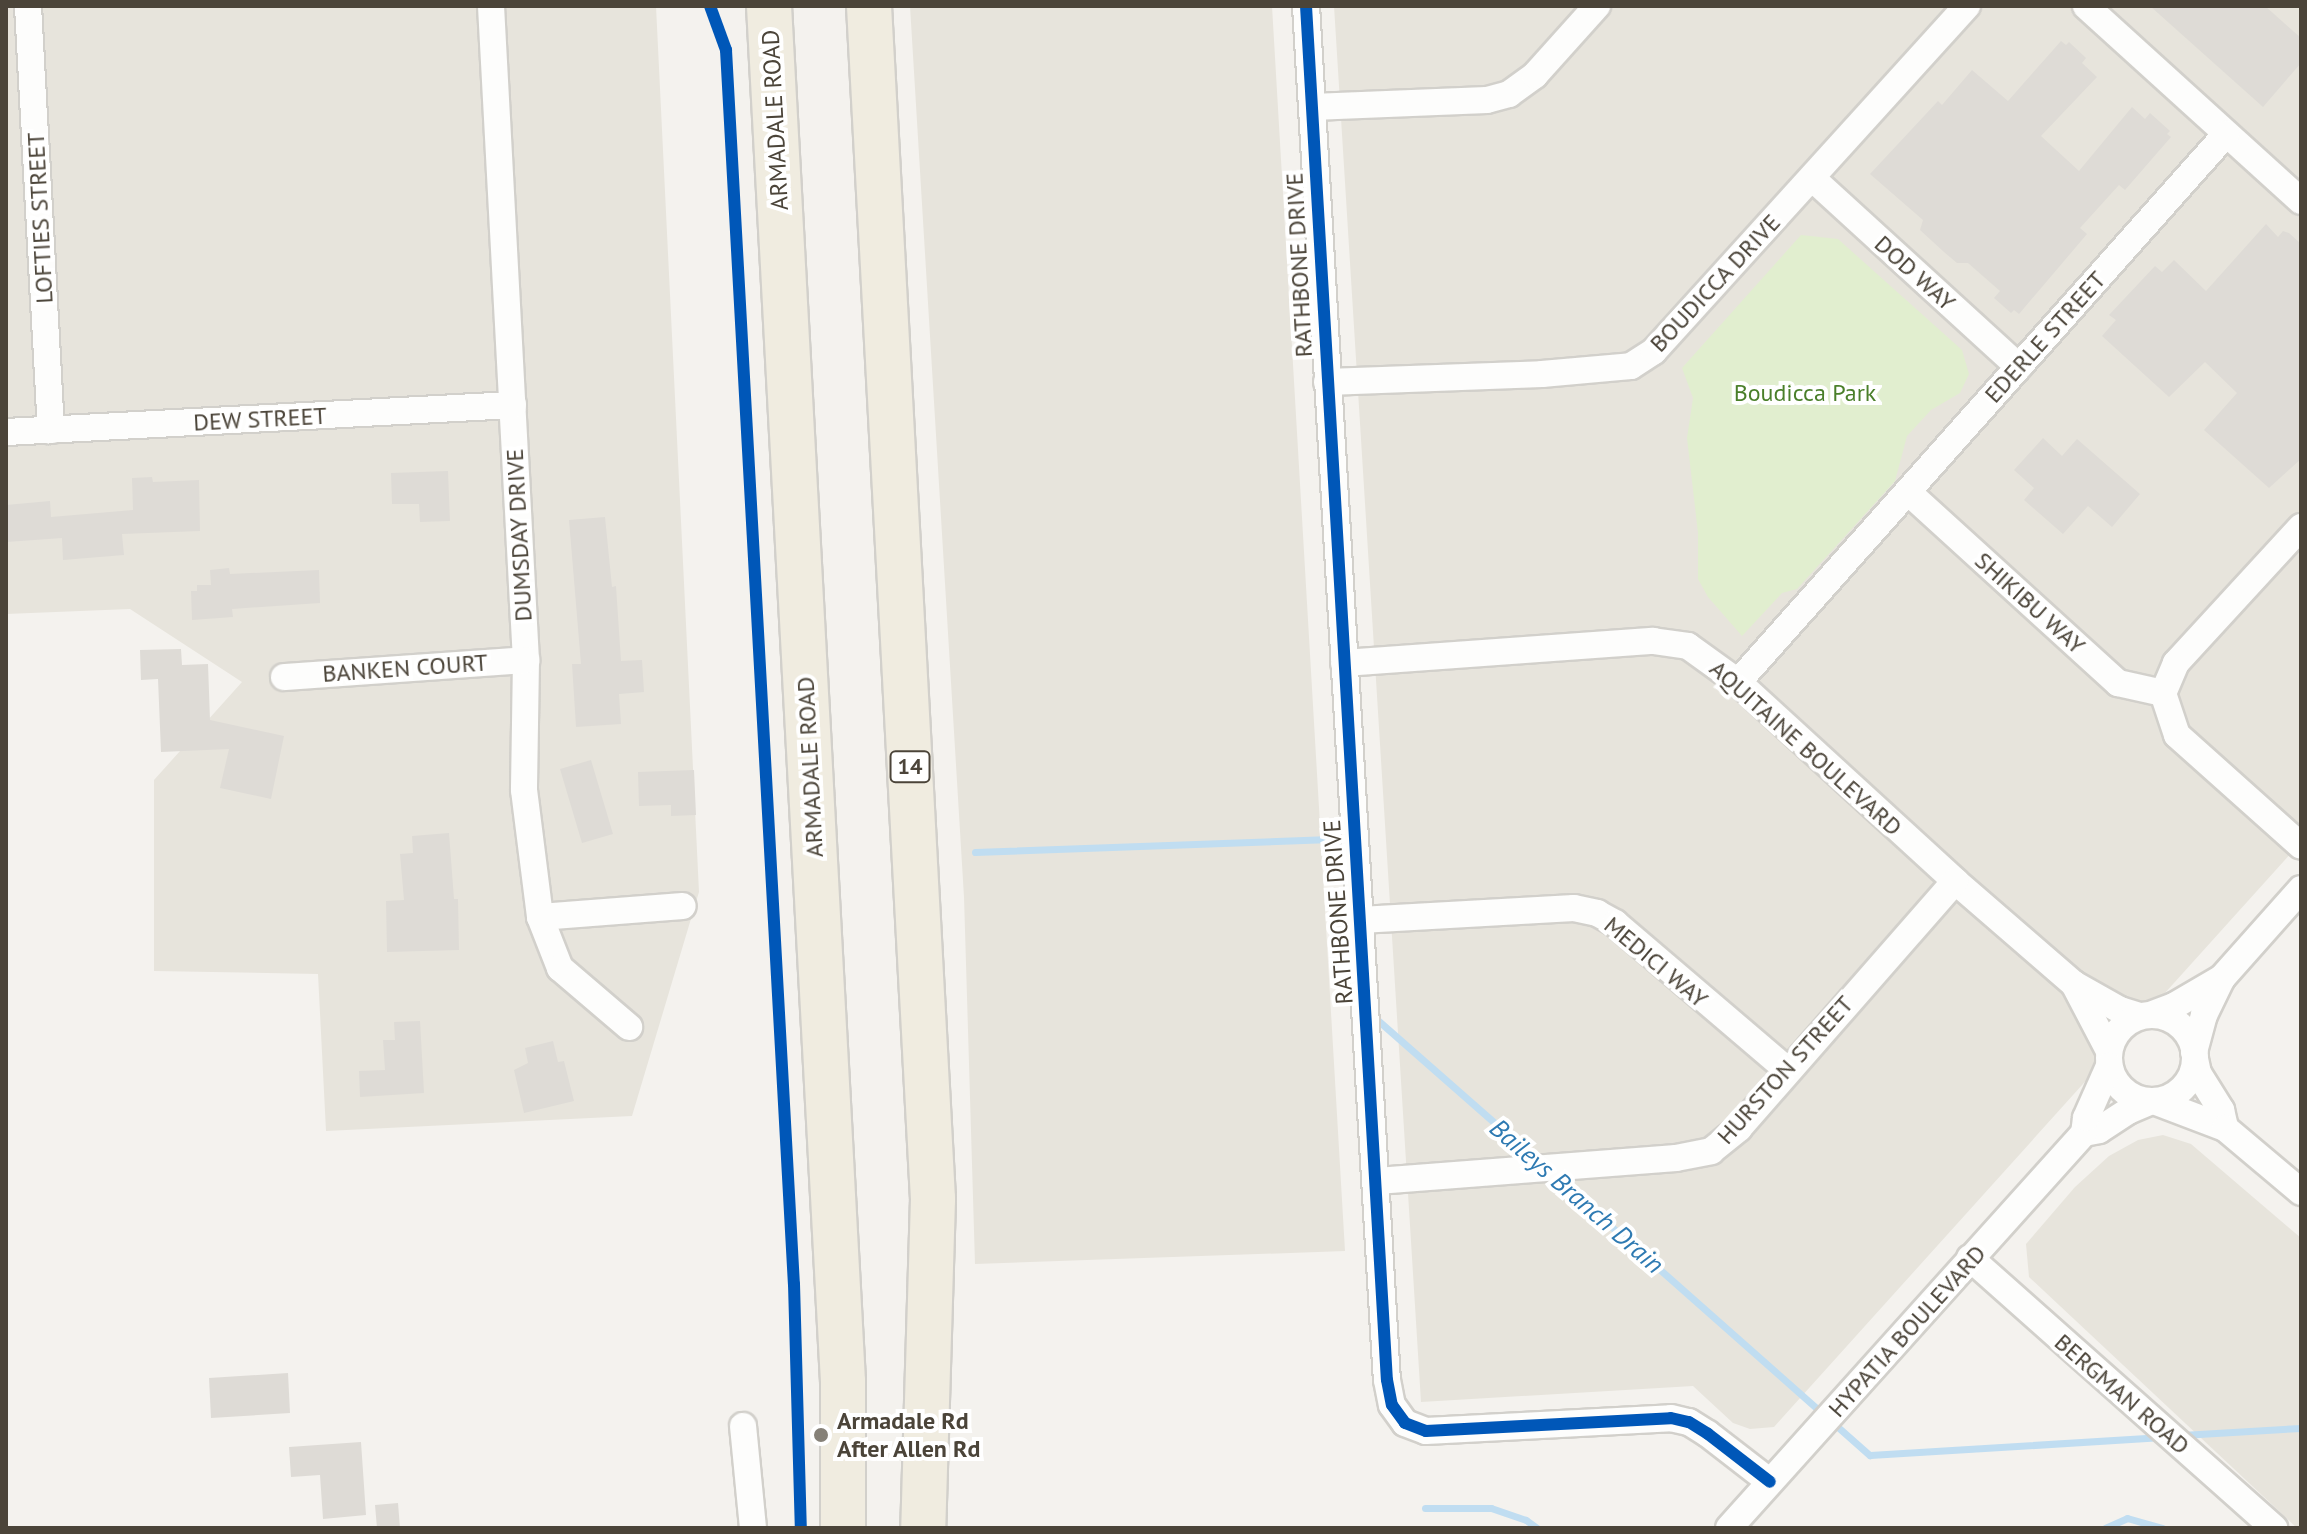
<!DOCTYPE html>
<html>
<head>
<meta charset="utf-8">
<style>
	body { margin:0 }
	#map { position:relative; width:2307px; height:1534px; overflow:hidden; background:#f4f2ee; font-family:"PT Sans",sans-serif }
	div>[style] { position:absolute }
	.residential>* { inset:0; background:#e7e4dc }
	.green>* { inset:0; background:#e1eecf }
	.stream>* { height:7px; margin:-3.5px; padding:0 3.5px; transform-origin:3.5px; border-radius:3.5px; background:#c0ddf1 }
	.building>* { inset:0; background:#dedbd6 }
	.roads { filter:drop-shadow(2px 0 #d2d0cb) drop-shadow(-2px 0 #d2d0cb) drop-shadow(0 2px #d2d0cb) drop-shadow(0 -2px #d2d0cb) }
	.minor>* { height:26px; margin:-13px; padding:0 13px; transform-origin:13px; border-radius:13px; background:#fdfdfc }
	.minor>.ring { margin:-13px; padding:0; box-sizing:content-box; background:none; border:26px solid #fdfdfc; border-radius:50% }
	.trunk>* { height:44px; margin:-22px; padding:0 22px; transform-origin:22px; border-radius:22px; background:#f0ece0 }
	.cycleway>* { height:12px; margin:-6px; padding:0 6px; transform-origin:6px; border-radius:6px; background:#0057b8 }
	.dots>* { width:22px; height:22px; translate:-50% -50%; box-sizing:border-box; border:4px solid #fff; border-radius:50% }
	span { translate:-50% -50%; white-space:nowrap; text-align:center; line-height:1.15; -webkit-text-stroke:8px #fff; paint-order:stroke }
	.shield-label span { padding:2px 6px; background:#fff; border:2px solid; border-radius:6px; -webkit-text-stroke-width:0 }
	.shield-label { font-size:22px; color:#4b4439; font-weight:700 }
	.street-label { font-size:24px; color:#4b4439 }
	.park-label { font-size:24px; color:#4a7f2a }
	.poi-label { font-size:24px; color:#4b4439; font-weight:700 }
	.left { translate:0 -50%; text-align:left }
	.water-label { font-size:26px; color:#2e7ab2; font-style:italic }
	.frame { position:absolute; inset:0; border:8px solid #4b4439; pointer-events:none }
</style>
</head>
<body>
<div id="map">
	<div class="residential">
		<i style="clip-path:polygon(6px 6px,656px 6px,699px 892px,632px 1116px,326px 1131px,318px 974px,154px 971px,154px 780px,242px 682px,130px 609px,6px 614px)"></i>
		<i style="clip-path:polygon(910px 6px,1272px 6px,1345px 1251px,975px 1264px,964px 897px)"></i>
		<i style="clip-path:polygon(1334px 6px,2301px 6px,2301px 842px,1774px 1427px,1750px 1429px,1733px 1423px,1693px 1386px,1421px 1402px)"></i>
		<i style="clip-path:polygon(2163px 1135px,2191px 1144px,2301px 1238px,2301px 1528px,2297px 1528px,2029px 1277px,2026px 1244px,2075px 1187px,2109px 1156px,2138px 1140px)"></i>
	</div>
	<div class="green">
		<i style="clip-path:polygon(1801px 235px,1838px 239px,1962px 350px,1969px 374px,1960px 393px,1931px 410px,1907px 436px,1895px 481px,1797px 589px,1782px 593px,1742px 636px,1708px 597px,1698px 579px,1698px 533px,1687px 438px,1693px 398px,1682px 368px)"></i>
	</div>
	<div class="stream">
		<i style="left:975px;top:852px;width:363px;rotate:-2.1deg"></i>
		<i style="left:1338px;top:839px;width:15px;rotate:48deg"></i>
		<i style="left:1373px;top:1016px;width:220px;rotate:41.3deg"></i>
		<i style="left:1553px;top:1175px;width:423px;rotate:41.5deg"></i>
		<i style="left:1870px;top:1455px;width:293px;rotate:-3.5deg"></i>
		<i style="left:2182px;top:1435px;width:119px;rotate:-3.4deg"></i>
		<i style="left:1425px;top:1508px;width:66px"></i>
		<i style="left:1491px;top:1508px;width:37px;rotate:19deg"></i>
		<i style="left:1526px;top:1520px;width:14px;rotate:36deg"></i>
		<i style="left:2105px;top:1528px;width:24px;rotate:-24deg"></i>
		<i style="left:2127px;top:1518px;width:37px;rotate:16deg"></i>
	</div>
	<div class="building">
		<i style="clip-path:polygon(2150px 6px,2265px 6px,2301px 38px,2301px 63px,2263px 107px)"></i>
		<i style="clip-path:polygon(2061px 41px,2066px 45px,2069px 42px,2086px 58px,2082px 63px,2097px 77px,2041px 136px,2079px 171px,2132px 107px,2145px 119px,2150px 113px,2170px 131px,2167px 134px,2171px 137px,2125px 190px,2119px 185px,2080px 228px,2087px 234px,2019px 314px,2014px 310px,2011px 313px,1994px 298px,2000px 291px,1968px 263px,1957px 263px,1944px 252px,1920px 230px,1923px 220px,1870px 174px,1938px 101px,1942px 105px,1972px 70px,2008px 101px)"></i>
		<i style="clip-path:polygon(2266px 224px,2278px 237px,2283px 231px,2289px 233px,2301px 244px,2301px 459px,2269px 488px,2204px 430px,2237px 393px,2205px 362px,2169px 397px,2102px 336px,2116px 320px,2109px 315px,2155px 266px,2162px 272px,2174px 260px,2206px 291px)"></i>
		<i style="clip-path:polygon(2043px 438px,2062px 456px,2077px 439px,2140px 494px,2112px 527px,2088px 506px,2063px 534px,2024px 500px,2034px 488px,2014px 470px)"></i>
		<i style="clip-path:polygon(448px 471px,450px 521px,420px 522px,419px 504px,392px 504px,391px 473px)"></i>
		<i style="clip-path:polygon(152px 477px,153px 482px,199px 480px,200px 531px,122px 534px,124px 555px,63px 560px,62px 538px,6px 542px,6px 505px,50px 501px,51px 517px,133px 510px,132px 478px)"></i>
		<i style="clip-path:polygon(605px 517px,612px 587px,616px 586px,621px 661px,642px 660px,644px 692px,619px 694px,621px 724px,576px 727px,572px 664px,581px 664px,569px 520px)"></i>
		<i style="clip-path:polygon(229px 568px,230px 574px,319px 570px,320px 603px,232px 609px,233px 617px,192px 620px,191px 591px,197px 591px,197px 585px,211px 585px,210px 570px)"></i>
		<i style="clip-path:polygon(181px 649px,182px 665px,208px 664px,210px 720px,284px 736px,271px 799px,220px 788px,229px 749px,161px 752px,158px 679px,141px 680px,140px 650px)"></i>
		<i style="clip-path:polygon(591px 760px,613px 834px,582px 843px,560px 769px)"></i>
		<i style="clip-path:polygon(694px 770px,696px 815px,671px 816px,671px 805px,639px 806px,638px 772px)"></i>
		<i style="clip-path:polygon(449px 833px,454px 899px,458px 899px,459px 950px,387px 952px,386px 901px,404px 900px,400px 854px,413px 853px,412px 836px)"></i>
		<i style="clip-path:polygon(420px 1021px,424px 1093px,360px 1097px,359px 1071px,385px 1070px,383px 1040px,395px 1040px,394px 1022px)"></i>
		<i style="clip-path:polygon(553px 1041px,558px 1062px,564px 1061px,574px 1101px,524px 1113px,514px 1070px,528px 1063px,525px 1048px)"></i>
		<i style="clip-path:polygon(288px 1373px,290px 1413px,211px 1418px,209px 1378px)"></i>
		<i style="clip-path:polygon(361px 1442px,366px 1515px,323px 1519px,320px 1475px,291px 1477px,289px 1447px)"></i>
		<i style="clip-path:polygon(398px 1503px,400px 1528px,377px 1528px,375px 1505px)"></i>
	</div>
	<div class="roads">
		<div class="minor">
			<i style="left:28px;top:6px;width:425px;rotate:86.9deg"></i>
			<i style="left:491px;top:6px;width:655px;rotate:86.94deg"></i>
			<i style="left:526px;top:660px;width:130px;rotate:90.9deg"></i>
			<i style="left:524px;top:790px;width:128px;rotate:82.8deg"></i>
			<i style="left:540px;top:917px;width:55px;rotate:68.6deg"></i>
			<i style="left:560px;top:968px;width:91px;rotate:40.5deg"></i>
			<i style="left:1306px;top:6px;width:1376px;rotate:86.63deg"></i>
			<i style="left:1387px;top:1380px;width:25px;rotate:79deg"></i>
			<i style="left:1392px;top:1405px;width:22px;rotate:54deg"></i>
			<i style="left:1405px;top:1423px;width:22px;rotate:21deg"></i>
			<i style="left:1426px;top:1431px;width:245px;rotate:-3deg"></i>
			<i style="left:1671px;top:1418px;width:18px;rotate:13deg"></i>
			<i style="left:1689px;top:1422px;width:22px;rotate:32deg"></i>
			<i style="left:1708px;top:1434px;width:78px;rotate:37.7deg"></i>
			<i style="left:2086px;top:6px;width:290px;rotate:42.2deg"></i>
			<i style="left:1312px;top:107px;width:175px;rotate:-2.3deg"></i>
			<i style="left:1487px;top:100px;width:23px;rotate:-15deg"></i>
			<i style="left:1509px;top:94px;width:32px;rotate:-36deg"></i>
			<i style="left:1535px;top:75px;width:93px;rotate:-48.1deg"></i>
			<i style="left:1812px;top:178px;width:280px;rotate:42.4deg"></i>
			<i style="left:1327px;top:382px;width:215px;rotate:-2.1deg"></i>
			<i style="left:1542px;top:374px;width:89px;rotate:-5.1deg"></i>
			<i style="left:1631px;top:366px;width:27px;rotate:-33deg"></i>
			<i style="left:1654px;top:351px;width:466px;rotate:-47.8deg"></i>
			<i style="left:6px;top:432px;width:508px;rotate:-3.05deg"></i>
			<i style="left:1908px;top:492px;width:284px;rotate:42.3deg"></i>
			<i style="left:2118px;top:683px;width:46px;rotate:12.5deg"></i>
			<i style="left:2301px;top:527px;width:185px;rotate:132.6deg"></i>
			<i style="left:2176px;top:663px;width:33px;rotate:113deg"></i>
			<i style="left:2163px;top:693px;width:44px;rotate:71.6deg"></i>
			<i style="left:2177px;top:735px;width:166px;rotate:41.8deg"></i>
			<i style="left:1344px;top:663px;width:310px;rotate:-4.1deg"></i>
			<i style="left:1653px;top:641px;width:35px;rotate:8deg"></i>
			<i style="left:1688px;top:646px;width:62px;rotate:35.8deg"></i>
			<i style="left:1738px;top:682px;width:294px;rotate:42.5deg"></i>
			<i style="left:1955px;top:881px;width:157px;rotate:40.9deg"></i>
			<i style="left:2074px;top:984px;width:53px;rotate:29.5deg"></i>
			<i style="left:2120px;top:1010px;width:21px;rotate:17deg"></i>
			<i style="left:284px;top:677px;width:243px;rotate:-4deg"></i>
			<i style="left:1738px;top:682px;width:734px;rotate:-48.31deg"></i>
			<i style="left:540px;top:917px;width:143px;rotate:-4.4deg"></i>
			<i style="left:1360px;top:920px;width:214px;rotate:-3.2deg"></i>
			<i style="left:1574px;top:908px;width:24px;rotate:12deg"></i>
			<i style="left:1597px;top:913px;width:21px;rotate:29deg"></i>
			<i style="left:1615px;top:923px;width:226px;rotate:40.5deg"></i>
			<i style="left:2074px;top:984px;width:76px;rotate:62.4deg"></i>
			<i style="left:2153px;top:1014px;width:22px;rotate:-21deg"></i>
			<i style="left:2174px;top:1006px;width:56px;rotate:-30.3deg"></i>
			<i class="ring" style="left:2109px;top:1015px;width:60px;height:60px"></i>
			<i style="left:2194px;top:1052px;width:38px;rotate:-75deg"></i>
			<i style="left:2204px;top:1015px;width:41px;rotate:-64.1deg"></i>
			<i style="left:2222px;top:978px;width:119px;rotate:-48.4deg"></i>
			<i style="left:2195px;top:1059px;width:14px;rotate:78deg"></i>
			<i style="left:2198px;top:1073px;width:44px;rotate:58.1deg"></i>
			<i style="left:2221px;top:1110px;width:18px;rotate:77deg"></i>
			<i style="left:2154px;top:1101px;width:76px;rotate:20.8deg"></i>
			<i style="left:2225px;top:1128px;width:99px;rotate:40.1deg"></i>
			<i style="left:2084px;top:1133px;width:15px;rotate:-11deg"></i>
			<i style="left:2099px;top:1130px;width:35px;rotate:-33deg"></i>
			<i style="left:2128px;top:1111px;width:25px;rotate:-23deg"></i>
			<i style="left:1377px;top:1181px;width:300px;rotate:-4.4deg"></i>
			<i style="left:1676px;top:1158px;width:36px;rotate:-11deg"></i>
			<i style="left:1711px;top:1151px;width:36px;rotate:-39deg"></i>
			<i style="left:1739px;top:1128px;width:328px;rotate:-48.8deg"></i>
			<i style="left:1970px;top:1258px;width:407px;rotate:41.6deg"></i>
			<i style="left:743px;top:1426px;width:102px;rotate:84.4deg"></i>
			<i style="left:1729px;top:1528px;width:531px;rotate:-48.05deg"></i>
			<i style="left:2084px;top:1133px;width:15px;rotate:-82deg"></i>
			<i style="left:2086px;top:1118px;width:57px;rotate:-66.1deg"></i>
		</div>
		<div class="trunk">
			<i style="left:769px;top:6px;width:1378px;rotate:86.92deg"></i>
			<i style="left:843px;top:1382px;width:146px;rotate:90deg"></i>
			<i style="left:869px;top:6px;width:1195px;rotate:86.93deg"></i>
			<i style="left:933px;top:1199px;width:329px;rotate:91.7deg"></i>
		</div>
	</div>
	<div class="cycleway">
		<i style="left:710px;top:6px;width:47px;rotate:70deg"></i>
		<i style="left:726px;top:50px;width:1236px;rotate:86.85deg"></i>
		<i style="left:794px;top:1284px;width:244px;rotate:88.4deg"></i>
		<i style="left:1306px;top:6px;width:1376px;rotate:86.63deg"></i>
		<i style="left:1387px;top:1380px;width:25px;rotate:79deg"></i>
		<i style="left:1392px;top:1405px;width:22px;rotate:54deg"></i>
		<i style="left:1405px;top:1423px;width:22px;rotate:21deg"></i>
		<i style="left:1426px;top:1431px;width:245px;rotate:-3deg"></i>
		<i style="left:1671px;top:1418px;width:18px;rotate:13deg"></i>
		<i style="left:1689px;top:1422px;width:22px;rotate:32deg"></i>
		<i style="left:1708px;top:1434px;width:78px;rotate:37.7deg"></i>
	</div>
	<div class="dots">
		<i style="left:821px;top:1435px;background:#868178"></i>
	</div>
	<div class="shield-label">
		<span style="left:910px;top:767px">14</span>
	</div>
	<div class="street-label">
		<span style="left:775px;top:120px;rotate:-93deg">ARMADALE ROAD</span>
		<span style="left:40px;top:218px;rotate:-93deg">LOFTIES STREET</span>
		<span style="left:1299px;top:265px;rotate:-93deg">RATHBONE DRIVE</span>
		<span style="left:1915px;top:273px;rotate:42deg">DOD WAY</span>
		<span style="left:1715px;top:283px;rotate:-47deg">BOUDICCA DRIVE</span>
		<span style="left:2045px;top:337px;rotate:-48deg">EDERLE STREET</span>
		<span style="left:260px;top:419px;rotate:-3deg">DEW STREET</span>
		<span style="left:519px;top:535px;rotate:-93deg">DUMSDAY DRIVE</span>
		<span style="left:2030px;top:603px;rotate:42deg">SHIKIBU WAY</span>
		<span style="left:405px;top:668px;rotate:-4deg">BANKEN COURT</span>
		<span style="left:1806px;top:748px;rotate:42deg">AQUITAINE BOULEVARD</span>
		<span style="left:810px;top:767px;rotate:-93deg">ARMADALE ROAD</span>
		<span style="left:1338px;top:912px;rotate:-94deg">RATHBONE DRIVE</span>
		<span style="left:1656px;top:962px;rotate:40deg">MEDICI WAY</span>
		<span style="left:1785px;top:1070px;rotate:-48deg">HURSTON STREET</span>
		<span style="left:1907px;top:1331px;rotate:-48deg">HYPATIA BOULEVARD</span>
		<span style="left:2122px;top:1394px;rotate:41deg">BERGMAN ROAD</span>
	</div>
	<div class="park-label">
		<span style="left:1805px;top:393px">Boudicca Park</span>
	</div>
	<div class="poi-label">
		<span class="left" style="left:837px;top:1435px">Armadale Rd<br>After Allen Rd</span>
	</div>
	<div class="water-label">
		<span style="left:1577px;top:1196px;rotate:41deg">Baileys Branch Drain</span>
	</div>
	<div class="frame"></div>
</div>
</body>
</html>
